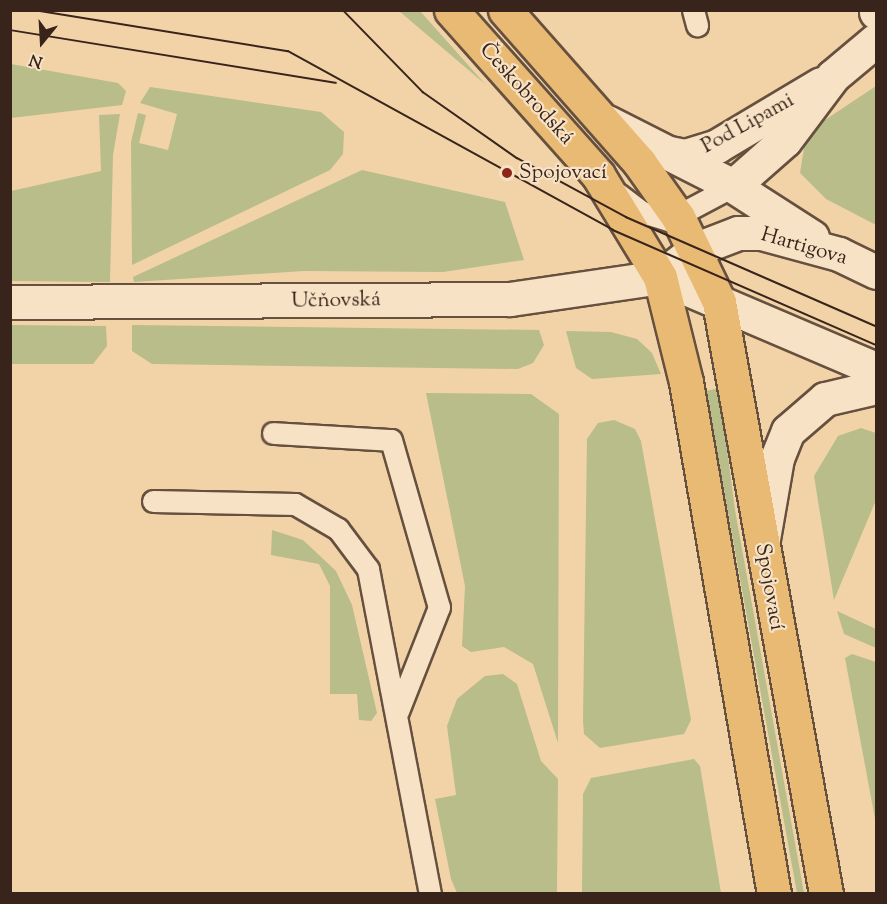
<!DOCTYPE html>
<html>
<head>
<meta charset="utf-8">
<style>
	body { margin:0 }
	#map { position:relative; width:887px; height:904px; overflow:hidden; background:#f2d3a8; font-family:"Sorts Mill Goudy",serif }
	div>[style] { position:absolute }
	.green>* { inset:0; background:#b8bd89 }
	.roads { filter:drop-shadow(2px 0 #66503e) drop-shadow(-2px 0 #66503e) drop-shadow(0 2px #66503e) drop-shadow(0 -2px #66503e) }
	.service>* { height:21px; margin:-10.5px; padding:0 10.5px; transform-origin:10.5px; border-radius:10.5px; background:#f7e2c6 }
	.minor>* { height:33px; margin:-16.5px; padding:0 16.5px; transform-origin:16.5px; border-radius:16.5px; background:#f7e2c6 }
	.secondary>* { height:33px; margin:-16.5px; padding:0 16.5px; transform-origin:16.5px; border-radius:16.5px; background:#f7e2c6 }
	.primary>* { height:33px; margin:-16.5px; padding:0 16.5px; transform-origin:16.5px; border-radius:16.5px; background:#e9ba74 }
	.tram>* { height:1.5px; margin:-0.75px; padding:0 0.75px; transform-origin:0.75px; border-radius:0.75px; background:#38241a }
	.dots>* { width:16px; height:16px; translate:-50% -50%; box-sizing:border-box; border:3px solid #f7e2c6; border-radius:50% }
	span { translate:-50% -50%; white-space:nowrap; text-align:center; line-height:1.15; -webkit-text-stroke:4.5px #f7e2c6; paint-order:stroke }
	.street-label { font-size:21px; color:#38241a }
	.poi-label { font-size:21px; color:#38241a }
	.left { translate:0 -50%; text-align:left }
	.frame { position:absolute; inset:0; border:12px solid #38241a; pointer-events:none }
	.north { position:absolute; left:12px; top:12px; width:60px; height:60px; -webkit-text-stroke:4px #f7e2c6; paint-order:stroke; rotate:198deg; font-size:16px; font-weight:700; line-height:24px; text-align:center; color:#38241a }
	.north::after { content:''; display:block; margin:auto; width:21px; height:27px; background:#38241a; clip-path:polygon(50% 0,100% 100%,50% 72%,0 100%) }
</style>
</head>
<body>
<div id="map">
	<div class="green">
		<i style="clip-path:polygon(399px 11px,420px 11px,485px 84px)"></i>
		<i style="clip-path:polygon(11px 64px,118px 83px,126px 91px,122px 105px,11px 118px)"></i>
		<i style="clip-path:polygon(876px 86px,876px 225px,826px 199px,800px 173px,804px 148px,816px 126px)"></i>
		<i style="clip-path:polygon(150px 87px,321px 112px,344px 132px,343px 154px,330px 170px,132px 265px,131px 142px,138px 113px,146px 115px,139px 143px,168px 150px,177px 114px,140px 103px)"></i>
		<i style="clip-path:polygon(120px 114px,113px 155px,110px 282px,11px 281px,11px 191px,101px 171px,99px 115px)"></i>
		<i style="clip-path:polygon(362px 170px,505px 202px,524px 260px,443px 272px,304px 271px,134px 282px,133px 277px)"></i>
		<i style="clip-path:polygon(11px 325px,106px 326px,107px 346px,93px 364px,11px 364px)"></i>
		<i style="clip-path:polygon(132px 325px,539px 330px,544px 345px,533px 363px,518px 369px,152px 364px,132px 351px)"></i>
		<i style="clip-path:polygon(566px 331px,611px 332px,637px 339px,652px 353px,661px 374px,592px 379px,576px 368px)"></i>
		<i style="clip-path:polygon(719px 388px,735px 510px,804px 893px,797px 893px,706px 391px)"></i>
		<i style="clip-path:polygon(426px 393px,531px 394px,559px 414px,558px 743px,533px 664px,504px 647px,471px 652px,462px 646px,465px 586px)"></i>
		<i style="clip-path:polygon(614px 420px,635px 429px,641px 441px,691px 720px,684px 734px,600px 748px,584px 734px,583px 721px,587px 439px,598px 423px)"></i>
		<i style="clip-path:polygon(861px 428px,876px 433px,876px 500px,834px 600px,814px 476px,838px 436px)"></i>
		<i style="clip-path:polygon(272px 530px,303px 540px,336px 571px,352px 605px,377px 713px,371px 721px,359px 720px,357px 694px,330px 694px,330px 586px,319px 564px,271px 555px)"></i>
		<i style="clip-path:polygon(837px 611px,876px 629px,876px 648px,844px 634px)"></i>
		<i style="clip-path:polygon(852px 654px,876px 662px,876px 824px,845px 658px)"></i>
		<i style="clip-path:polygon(485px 676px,503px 674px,517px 684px,541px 761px,558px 779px,557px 893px,457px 893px,451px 879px,435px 799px,456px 795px,447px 726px,457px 699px)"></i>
		<i style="clip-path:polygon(694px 759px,700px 766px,721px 893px,582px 893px,583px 794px,591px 778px)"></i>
	</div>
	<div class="roads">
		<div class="service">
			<i style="left:693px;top:10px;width:16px;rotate:75deg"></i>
			<i style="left:618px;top:194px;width:30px;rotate:37deg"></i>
			<i style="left:642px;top:212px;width:28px;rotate:17deg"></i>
			<i style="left:669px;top:220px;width:72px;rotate:-28deg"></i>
			<i style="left:273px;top:433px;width:118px;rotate:3.4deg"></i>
			<i style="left:391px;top:440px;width:174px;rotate:74deg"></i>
			<i style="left:439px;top:607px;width:112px;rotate:111.5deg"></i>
			<i style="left:153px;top:501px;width:142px;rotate:1.2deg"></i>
			<i style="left:295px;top:504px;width:50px;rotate:30.2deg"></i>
			<i style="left:338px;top:529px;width:50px;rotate:53.1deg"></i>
			<i style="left:368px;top:569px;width:331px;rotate:79.2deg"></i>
		</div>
		<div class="minor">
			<i style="left:876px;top:10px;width:2px;rotate:90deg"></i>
			<i style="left:659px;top:151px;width:26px;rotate:11deg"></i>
			<i style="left:685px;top:156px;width:34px;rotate:-17deg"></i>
			<i style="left:717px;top:146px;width:121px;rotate:-30.8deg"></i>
			<i style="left:733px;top:186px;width:69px;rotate:-41.5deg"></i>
			<i style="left:785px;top:140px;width:80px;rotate:-53.1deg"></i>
			<i style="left:833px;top:76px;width:56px;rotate:-39.9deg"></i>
			<i style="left:10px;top:302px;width:500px;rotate:-0.34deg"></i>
			<i style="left:510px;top:299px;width:152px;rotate:-8.3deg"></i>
		</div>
		<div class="secondary">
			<i style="left:607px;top:122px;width:141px;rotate:26.9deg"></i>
			<i style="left:733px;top:186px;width:94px;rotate:32.8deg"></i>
			<i style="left:876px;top:272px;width:41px;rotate:-154.1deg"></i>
			<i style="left:839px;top:254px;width:81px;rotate:-164.9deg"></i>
			<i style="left:761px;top:233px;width:23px;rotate:180deg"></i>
			<i style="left:738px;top:233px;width:45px;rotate:159.1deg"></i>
			<i style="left:696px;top:249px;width:46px;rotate:142.1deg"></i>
			<i style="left:660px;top:277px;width:235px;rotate:23.1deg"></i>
			<i style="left:763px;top:539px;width:82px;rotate:-80.2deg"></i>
			<i style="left:777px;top:458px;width:29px;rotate:-68deg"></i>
			<i style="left:788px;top:431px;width:49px;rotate:-40.9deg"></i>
			<i style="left:825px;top:399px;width:52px;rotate:-13.2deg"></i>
		</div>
		<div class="primary">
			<i style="left:451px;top:10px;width:221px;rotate:48.3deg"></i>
			<i style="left:598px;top:175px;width:119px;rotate:58.7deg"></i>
			<i style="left:660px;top:277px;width:108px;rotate:76.1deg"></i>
			<i style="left:686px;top:382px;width:520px;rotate:80.25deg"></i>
			<i style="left:505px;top:10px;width:203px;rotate:48.6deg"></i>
			<i style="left:639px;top:162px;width:67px;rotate:54.7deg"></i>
			<i style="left:678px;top:217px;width:94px;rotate:64.2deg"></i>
			<i style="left:719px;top:302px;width:602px;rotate:79.75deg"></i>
		</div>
	</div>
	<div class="tram">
		<i style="left:34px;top:10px;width:257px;rotate:9.2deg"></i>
		<i style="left:288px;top:51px;width:371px;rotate:28.8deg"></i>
		<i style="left:613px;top:230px;width:287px;rotate:23.6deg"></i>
		<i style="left:343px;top:10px;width:115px;rotate:45.7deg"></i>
		<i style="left:423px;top:92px;width:115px;rotate:35.1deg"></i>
		<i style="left:517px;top:158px;width:124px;rotate:28.4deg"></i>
		<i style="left:626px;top:217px;width:273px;rotate:23.6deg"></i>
		<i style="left:10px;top:30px;width:330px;rotate:9.2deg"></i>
	</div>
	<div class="dots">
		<i style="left:507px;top:173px;background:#8f2418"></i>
	</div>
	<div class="street-label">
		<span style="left:526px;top:94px;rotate:48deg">Českobrodská</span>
		<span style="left:748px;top:124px;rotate:-29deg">Pod Lipami</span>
		<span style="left:804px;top:247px;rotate:16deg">Hartigova</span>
		<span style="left:336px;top:301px;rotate:-1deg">Učňovská</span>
		<span style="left:769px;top:587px;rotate:80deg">Spojovací</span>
	</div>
	<div class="poi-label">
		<span class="left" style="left:519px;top:173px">Spojovací</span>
	</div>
	<div class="frame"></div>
	<div class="north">N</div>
</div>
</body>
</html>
